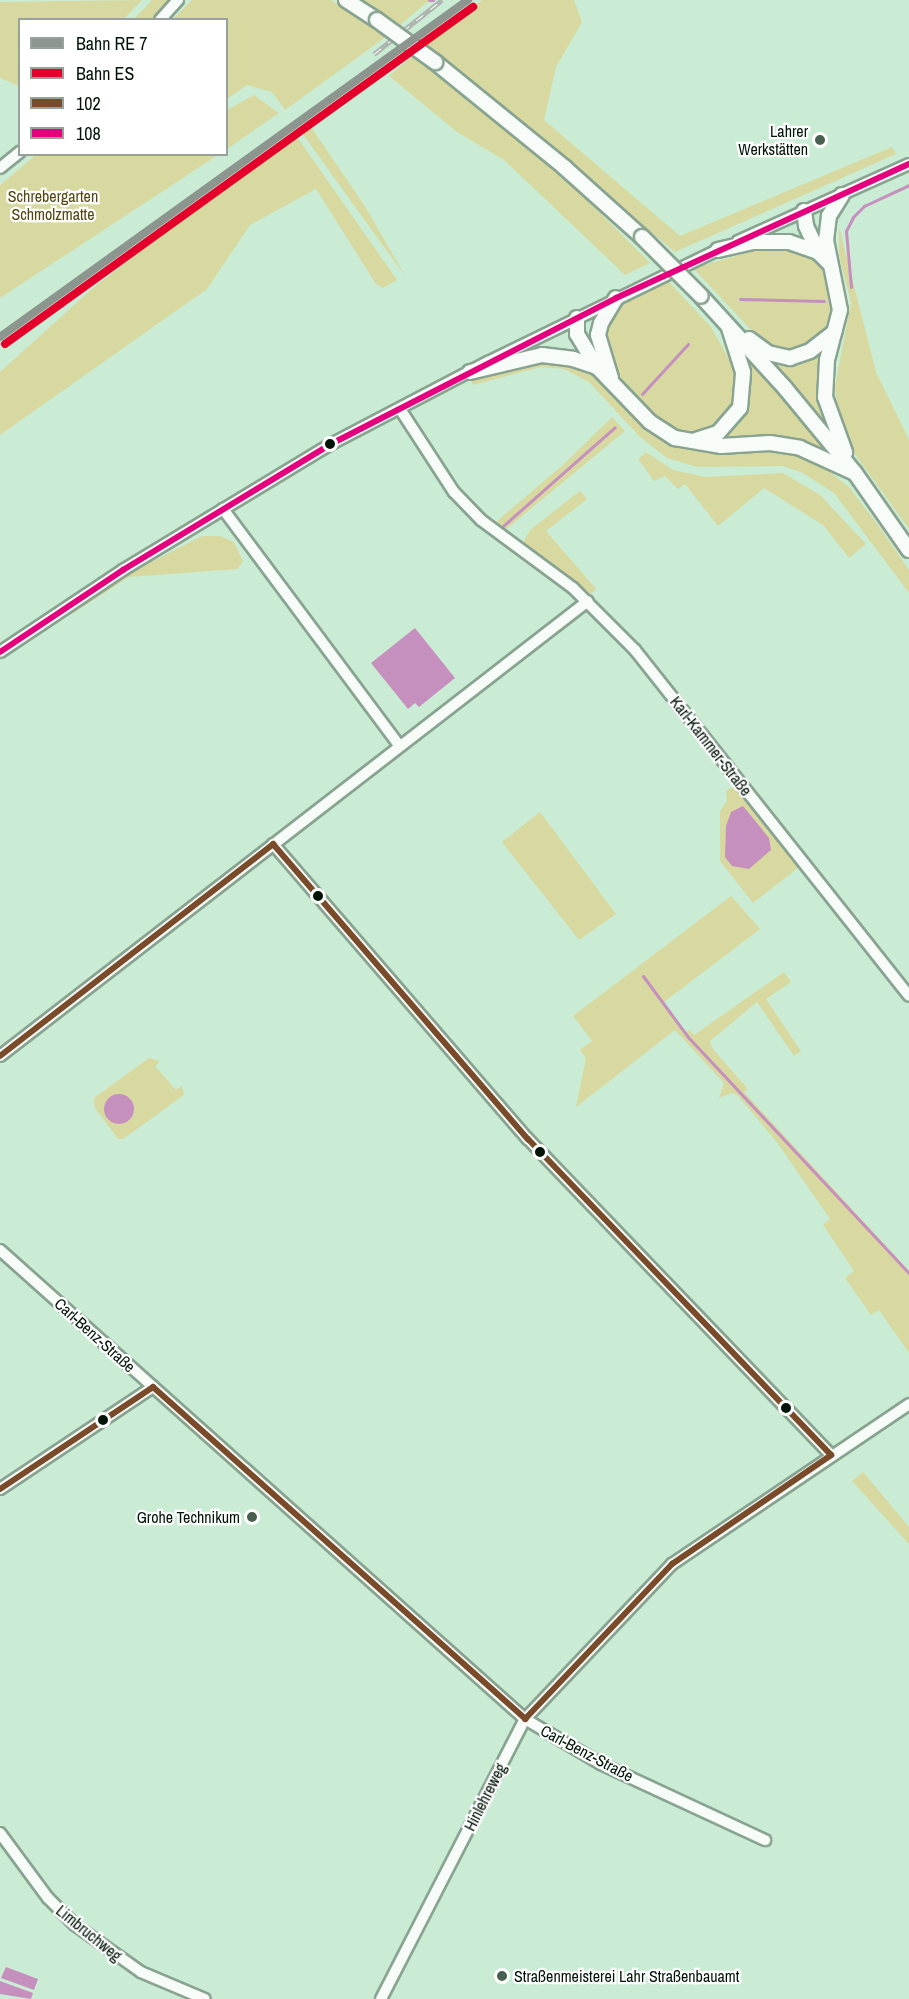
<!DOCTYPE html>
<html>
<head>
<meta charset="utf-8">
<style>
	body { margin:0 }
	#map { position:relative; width:909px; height:1999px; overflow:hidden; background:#caecd4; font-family:"Archivo Narrow",sans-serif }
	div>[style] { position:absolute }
	.green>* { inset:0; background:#d7d9a0 }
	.water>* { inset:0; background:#c690be }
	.round { border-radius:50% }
	.stream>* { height:3px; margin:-1.5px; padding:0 1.5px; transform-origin:1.5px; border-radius:1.5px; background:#c690be }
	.roads { filter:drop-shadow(2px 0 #89a391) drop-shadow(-2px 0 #89a391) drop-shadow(0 2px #89a391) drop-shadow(0 -2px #89a391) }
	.minor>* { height:10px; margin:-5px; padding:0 5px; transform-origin:5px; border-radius:5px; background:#f7fcf9 }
	.major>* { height:14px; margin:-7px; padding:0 7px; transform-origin:7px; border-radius:7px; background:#f7fcf9 }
	.rail>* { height:5px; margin-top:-2.5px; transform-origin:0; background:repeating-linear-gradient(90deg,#fff 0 9px,#adb5af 0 18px); box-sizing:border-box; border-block:2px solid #adb5af }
	.bridges { filter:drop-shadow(2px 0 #89a391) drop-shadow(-2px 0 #89a391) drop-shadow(0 2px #89a391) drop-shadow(0 -2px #89a391) }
	.major-bridge>* { height:14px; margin:-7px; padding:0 7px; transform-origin:7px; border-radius:7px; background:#f7fcf9 }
	.bus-1>* { height:6px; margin:-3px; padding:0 3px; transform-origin:3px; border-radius:3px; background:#7a4b2a }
	.bus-2>* { height:6px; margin:-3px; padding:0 3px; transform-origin:3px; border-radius:3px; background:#e5007d }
	.rail-1>* { height:8px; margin:-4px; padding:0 4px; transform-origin:4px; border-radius:4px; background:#8c968f }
	.rail-2>* { height:8px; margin:-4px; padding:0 4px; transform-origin:4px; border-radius:4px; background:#e4002b }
	.dots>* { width:16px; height:16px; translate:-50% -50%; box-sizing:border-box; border:3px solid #fff; border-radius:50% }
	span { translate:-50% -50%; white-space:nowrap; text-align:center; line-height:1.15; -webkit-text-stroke:4.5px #fff; paint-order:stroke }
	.poi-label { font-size:16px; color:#001507 }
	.right { translate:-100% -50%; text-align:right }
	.left { translate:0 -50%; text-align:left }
	.park-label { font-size:16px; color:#53450f }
	.street-label { font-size:16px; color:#001507 }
	.legend { position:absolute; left:18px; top:18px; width:210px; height:138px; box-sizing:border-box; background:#fff; border:2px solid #99a19c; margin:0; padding:8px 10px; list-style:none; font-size:18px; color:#001507 }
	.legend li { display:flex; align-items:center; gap:12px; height:30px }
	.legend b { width:30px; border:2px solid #99a19c }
</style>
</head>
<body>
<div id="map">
	<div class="green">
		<i style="clip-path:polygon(142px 0,124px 19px,20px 20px,19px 86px,0 78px,0 2px)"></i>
		<i style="clip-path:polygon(152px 0,172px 0,154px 19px,133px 20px)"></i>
		<i style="clip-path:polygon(192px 0,331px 0,387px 36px,285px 110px,272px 92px,247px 85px,227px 99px,226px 20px,173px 19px)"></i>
		<i style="clip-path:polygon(362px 0,430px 0,400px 25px)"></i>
		<i style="clip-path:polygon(482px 0,574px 0,582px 22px,556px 67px,544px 120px,680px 236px,892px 147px,896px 154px,675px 252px,423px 43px)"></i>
		<i style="clip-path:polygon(412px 56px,451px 81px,545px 158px,650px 263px,625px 275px,504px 160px,457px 132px,389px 76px)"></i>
		<i style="clip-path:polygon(254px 95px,279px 113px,227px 149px,227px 110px)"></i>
		<i style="clip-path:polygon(311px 127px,366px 208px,405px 276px,302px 133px)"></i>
		<i style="clip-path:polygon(297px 137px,397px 280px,383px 288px,376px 284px,316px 189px,250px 225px,207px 289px,0 435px,0 372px,93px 288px,189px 213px)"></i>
		<i style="clip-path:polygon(36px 155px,36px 154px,218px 155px,0 298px,0 185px)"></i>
		<i style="clip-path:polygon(839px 227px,876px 372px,909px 440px,909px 529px,849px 446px,838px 413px,835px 386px,851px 303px,839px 255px)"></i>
		<i style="clip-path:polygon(775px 245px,800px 251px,820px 263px,830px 276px,834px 304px,821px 337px,813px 345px,786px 354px,764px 344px,693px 268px)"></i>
		<i style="clip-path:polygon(668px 281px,711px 327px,738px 375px,737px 399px,725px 423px,697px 434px,681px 431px,646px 408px,617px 372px,603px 339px,605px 323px,624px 302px)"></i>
		<i style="clip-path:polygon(825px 344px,820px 398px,825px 424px,771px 361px)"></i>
		<i style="clip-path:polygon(743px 349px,833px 457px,716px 442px,741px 414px)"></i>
		<i style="clip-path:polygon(541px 360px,581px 366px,597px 376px,664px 438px,682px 447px,722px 453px,782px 449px,817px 462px,849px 487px,880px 528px,909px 570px,909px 593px,834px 493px,801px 472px,783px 466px,697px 467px,667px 458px,640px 437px,589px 382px,564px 369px,541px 367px,473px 385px,470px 379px)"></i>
		<i style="clip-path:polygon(612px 417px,625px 431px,505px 530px,497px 521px,564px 464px)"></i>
		<i style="clip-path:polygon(646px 452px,673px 470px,706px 477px,783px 473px,820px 495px,866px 544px,849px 558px,823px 525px,764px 488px,718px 526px,685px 484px,678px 489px,665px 476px,654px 481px,638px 459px)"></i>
		<i style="clip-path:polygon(580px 491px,587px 499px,546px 531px,596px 589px,591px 594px,523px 543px,530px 530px)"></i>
		<i style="clip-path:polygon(202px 536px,220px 536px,234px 542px,243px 561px,238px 569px,129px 577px,72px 614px,70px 611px,126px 575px)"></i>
		<i style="clip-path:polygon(734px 786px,798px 868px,753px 903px,720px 861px,720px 811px,727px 801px,726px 791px)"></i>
		<i style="clip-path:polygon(540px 812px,616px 914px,579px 940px,502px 842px)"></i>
		<i style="clip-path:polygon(731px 896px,760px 929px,664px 1002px,686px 1032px,690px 1030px,694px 1035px,784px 972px,791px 982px,766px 999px,801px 1051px,794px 1056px,757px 1002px,710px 1041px,712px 1048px,748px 1089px,744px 1092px,909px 1271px,909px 1353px,879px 1310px,871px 1315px,845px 1278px,854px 1271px,823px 1225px,830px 1219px,776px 1141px,738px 1096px,732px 1093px,719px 1098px,724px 1083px,675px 1030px,576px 1107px,586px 1058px,580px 1050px,592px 1041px,573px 1016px)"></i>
		<i style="clip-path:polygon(149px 1058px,160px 1061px,155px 1066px,176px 1090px,182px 1086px,184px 1095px,123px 1139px,118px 1139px,95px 1108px,94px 1098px)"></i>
		<i style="clip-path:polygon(863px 1472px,909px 1527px,909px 1544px,852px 1481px)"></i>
	</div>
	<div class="water">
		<i style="clip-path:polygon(415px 628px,455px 678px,419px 707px,415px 703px,408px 709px,371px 663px)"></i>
		<i style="clip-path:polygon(743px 806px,769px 838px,771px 850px,749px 869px,732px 866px,725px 857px,726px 826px,731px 812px)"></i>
		<i class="round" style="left:104px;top:1094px;width:30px;height:30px"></i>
		<i style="clip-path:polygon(6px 1967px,38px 1979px,34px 1990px,1px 1978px)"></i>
		<i style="clip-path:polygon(0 1981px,33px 1993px,31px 1999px,0 1994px)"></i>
	</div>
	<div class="stream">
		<i style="left:429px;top:0;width:4px"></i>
		<i style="left:851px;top:287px;width:56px;rotate:-95.1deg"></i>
		<i style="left:846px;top:231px;width:16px;rotate:-63deg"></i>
		<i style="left:853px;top:217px;width:16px;rotate:-45deg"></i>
		<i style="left:864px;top:206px;width:50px;rotate:-25deg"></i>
		<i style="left:740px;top:299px;width:84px;rotate:1.4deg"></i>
		<i style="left:642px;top:394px;width:68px;rotate:-47.4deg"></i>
		<i style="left:503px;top:526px;width:149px;rotate:-41.5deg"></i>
		<i style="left:643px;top:976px;width:76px;rotate:53.6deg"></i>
		<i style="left:688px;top:1037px;width:323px;rotate:46.9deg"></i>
	</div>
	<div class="roads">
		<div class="minor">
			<i style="left:160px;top:20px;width:27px;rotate:-48deg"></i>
			<i style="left:0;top:168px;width:26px;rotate:-39deg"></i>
			<i style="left:738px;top:241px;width:188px;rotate:-24.2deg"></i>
			<i style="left:400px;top:409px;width:99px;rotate:57deg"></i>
			<i style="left:454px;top:492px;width:39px;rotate:46deg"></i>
			<i style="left:481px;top:520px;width:114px;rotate:36.5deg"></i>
			<i style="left:573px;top:588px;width:88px;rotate:45deg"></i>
			<i style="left:635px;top:650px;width:441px;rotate:51.6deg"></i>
			<i style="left:223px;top:509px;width:294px;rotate:53.3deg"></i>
			<i style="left:0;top:652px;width:148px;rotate:-33.7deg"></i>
			<i style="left:123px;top:570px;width:241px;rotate:-31.2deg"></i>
			<i style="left:329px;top:445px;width:179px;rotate:-27.6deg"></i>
			<i style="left:488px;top:362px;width:263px;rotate:-26deg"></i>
			<i style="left:273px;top:844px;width:390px;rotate:49.2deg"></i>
			<i style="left:528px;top:1139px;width:438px;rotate:46.2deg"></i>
			<i style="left:0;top:1056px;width:743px;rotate:-37.73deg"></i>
			<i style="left:0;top:1250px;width:704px;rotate:41.78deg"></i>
			<i style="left:525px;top:1719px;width:88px;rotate:30.6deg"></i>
			<i style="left:601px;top:1764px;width:181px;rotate:24.9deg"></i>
			<i style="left:0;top:1489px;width:184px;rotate:-33.7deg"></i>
			<i style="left:0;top:1833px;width:81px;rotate:53.6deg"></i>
			<i style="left:48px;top:1898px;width:38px;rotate:45deg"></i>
			<i style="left:75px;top:1925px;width:81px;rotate:35.5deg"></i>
			<i style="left:141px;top:1972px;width:69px;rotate:22.9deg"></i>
			<i style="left:381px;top:1999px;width:315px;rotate:-62.8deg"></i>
			<i style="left:525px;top:1719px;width:214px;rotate:-46.5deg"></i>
			<i style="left:672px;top:1564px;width:286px;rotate:-34deg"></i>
		</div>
		<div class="major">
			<i style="left:346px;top:0;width:37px;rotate:33deg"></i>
			<i style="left:435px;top:62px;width:166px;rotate:39.1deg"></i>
			<i style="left:564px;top:167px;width:105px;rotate:41.9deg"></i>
			<i style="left:842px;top:195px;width:25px;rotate:122deg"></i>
			<i style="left:829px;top:216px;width:24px;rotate:97deg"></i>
			<i style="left:826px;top:240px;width:71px;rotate:78.7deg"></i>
			<i style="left:840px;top:310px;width:52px;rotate:104.6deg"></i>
			<i style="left:827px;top:360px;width:37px;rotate:93deg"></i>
			<i style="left:825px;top:397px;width:59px;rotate:70deg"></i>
			<i style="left:804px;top:211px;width:15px;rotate:82deg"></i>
			<i style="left:806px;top:226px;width:29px;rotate:65deg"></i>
			<i style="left:718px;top:250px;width:36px;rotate:-13deg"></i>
			<i style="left:753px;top:242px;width:36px"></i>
			<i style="left:789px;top:242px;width:31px;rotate:19deg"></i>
			<i style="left:818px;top:252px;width:17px;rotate:45deg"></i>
			<i style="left:701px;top:296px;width:125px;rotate:47.6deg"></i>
			<i style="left:785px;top:388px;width:110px;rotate:50.5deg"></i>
			<i style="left:855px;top:473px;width:94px;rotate:55deg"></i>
			<i style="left:577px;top:318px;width:16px;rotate:90deg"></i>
			<i style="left:577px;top:334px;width:39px;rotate:59deg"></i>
			<i style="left:749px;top:339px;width:24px;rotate:36deg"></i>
			<i style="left:768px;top:353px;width:23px;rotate:13deg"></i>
			<i style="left:790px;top:358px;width:21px;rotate:-19deg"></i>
			<i style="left:810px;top:351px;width:31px;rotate:-38deg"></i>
			<i style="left:470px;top:372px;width:74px;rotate:-13.3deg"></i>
			<i style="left:542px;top:355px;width:31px;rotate:7deg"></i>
			<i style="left:573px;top:359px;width:25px;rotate:18deg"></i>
			<i style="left:597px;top:367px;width:76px;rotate:46.1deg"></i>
			<i style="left:650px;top:422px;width:30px;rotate:33deg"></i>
			<i style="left:675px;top:438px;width:47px;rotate:9.9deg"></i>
			<i style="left:721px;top:446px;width:49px;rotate:-3.5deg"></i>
			<i style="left:770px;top:443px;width:30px;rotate:9deg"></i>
			<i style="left:800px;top:448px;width:60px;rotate:24.4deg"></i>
			<i style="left:611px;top:378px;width:45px;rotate:-106.8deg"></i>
			<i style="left:598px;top:335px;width:12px;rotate:-76deg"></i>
			<i style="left:601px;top:323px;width:29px;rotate:-59deg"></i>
			<i style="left:696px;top:440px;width:23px;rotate:-18deg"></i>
			<i style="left:718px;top:433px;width:33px;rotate:-49deg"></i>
			<i style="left:740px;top:408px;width:36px;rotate:-85deg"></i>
			<i style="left:743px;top:372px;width:46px;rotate:-107.7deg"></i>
		</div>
	</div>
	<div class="rail">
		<i style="left:374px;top:54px;width:87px;rotate:-38.5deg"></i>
	</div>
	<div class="bridges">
		<div class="major-bridge">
			<i style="left:377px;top:20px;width:72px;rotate:35.9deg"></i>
			<i style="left:642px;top:237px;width:83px;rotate:45deg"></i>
		</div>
	</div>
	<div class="bus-1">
		<i style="left:0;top:1056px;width:346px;rotate:-37.8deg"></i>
		<i style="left:273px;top:844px;width:390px;rotate:49.2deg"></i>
		<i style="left:528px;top:1139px;width:438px;rotate:46.2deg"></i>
		<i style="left:153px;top:1387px;width:499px;rotate:41.7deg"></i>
		<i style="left:0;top:1489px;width:184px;rotate:-33.7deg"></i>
		<i style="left:525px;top:1719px;width:214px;rotate:-46.5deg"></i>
		<i style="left:672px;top:1564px;width:193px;rotate:-34.4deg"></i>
	</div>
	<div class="bus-2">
		<i style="left:0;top:652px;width:148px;rotate:-33.7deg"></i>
		<i style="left:123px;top:570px;width:241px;rotate:-31.2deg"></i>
		<i style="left:329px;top:445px;width:322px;rotate:-27.1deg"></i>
		<i style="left:616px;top:298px;width:322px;rotate:-24.6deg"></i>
	</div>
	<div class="rail-1">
		<i style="left:0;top:337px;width:577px;rotate:-35.76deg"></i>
	</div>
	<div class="rail-2">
		<i style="left:5px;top:344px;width:577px;rotate:-35.76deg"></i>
	</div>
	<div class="dots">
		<i style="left:820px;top:140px;background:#47604f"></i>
		<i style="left:330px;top:444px;background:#001507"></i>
		<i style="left:318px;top:896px;background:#001507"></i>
		<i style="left:540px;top:1152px;background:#001507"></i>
		<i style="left:786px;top:1408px;background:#001507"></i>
		<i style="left:103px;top:1420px;background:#001507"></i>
		<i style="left:252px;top:1517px;background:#47604f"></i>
		<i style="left:502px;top:1976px;background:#47604f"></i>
	</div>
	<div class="poi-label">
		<span class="right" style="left:808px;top:140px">Lahrer<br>Werkstätten</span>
		<span class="right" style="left:240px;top:1517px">Grohe Technikum</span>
		<span class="left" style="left:514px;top:1976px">Straßenmeisterei Lahr Straßenbauamt</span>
	</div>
	<div class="park-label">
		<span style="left:53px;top:205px">Schrebergarten<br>Schmolzmatte</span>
	</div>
	<div class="street-label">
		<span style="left:711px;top:746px;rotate:52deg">Karl-Kammer-Straße</span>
		<span style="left:95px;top:1335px;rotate:42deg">Carl-Benz-Straße</span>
		<span style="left:587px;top:1753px;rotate:28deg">Carl-Benz-Straße</span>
		<span style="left:485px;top:1797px;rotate:-63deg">Hinlehreweg</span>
		<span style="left:89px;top:1933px;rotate:39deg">Limbruchweg</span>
	</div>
	<ul class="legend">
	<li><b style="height:8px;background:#8c968f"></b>Bahn RE 7</li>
	<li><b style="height:8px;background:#e4002b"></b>Bahn ES</li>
	<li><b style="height:8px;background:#7a4b2a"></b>102</li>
	<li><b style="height:8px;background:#e5007d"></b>108</li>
	</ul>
</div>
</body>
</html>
